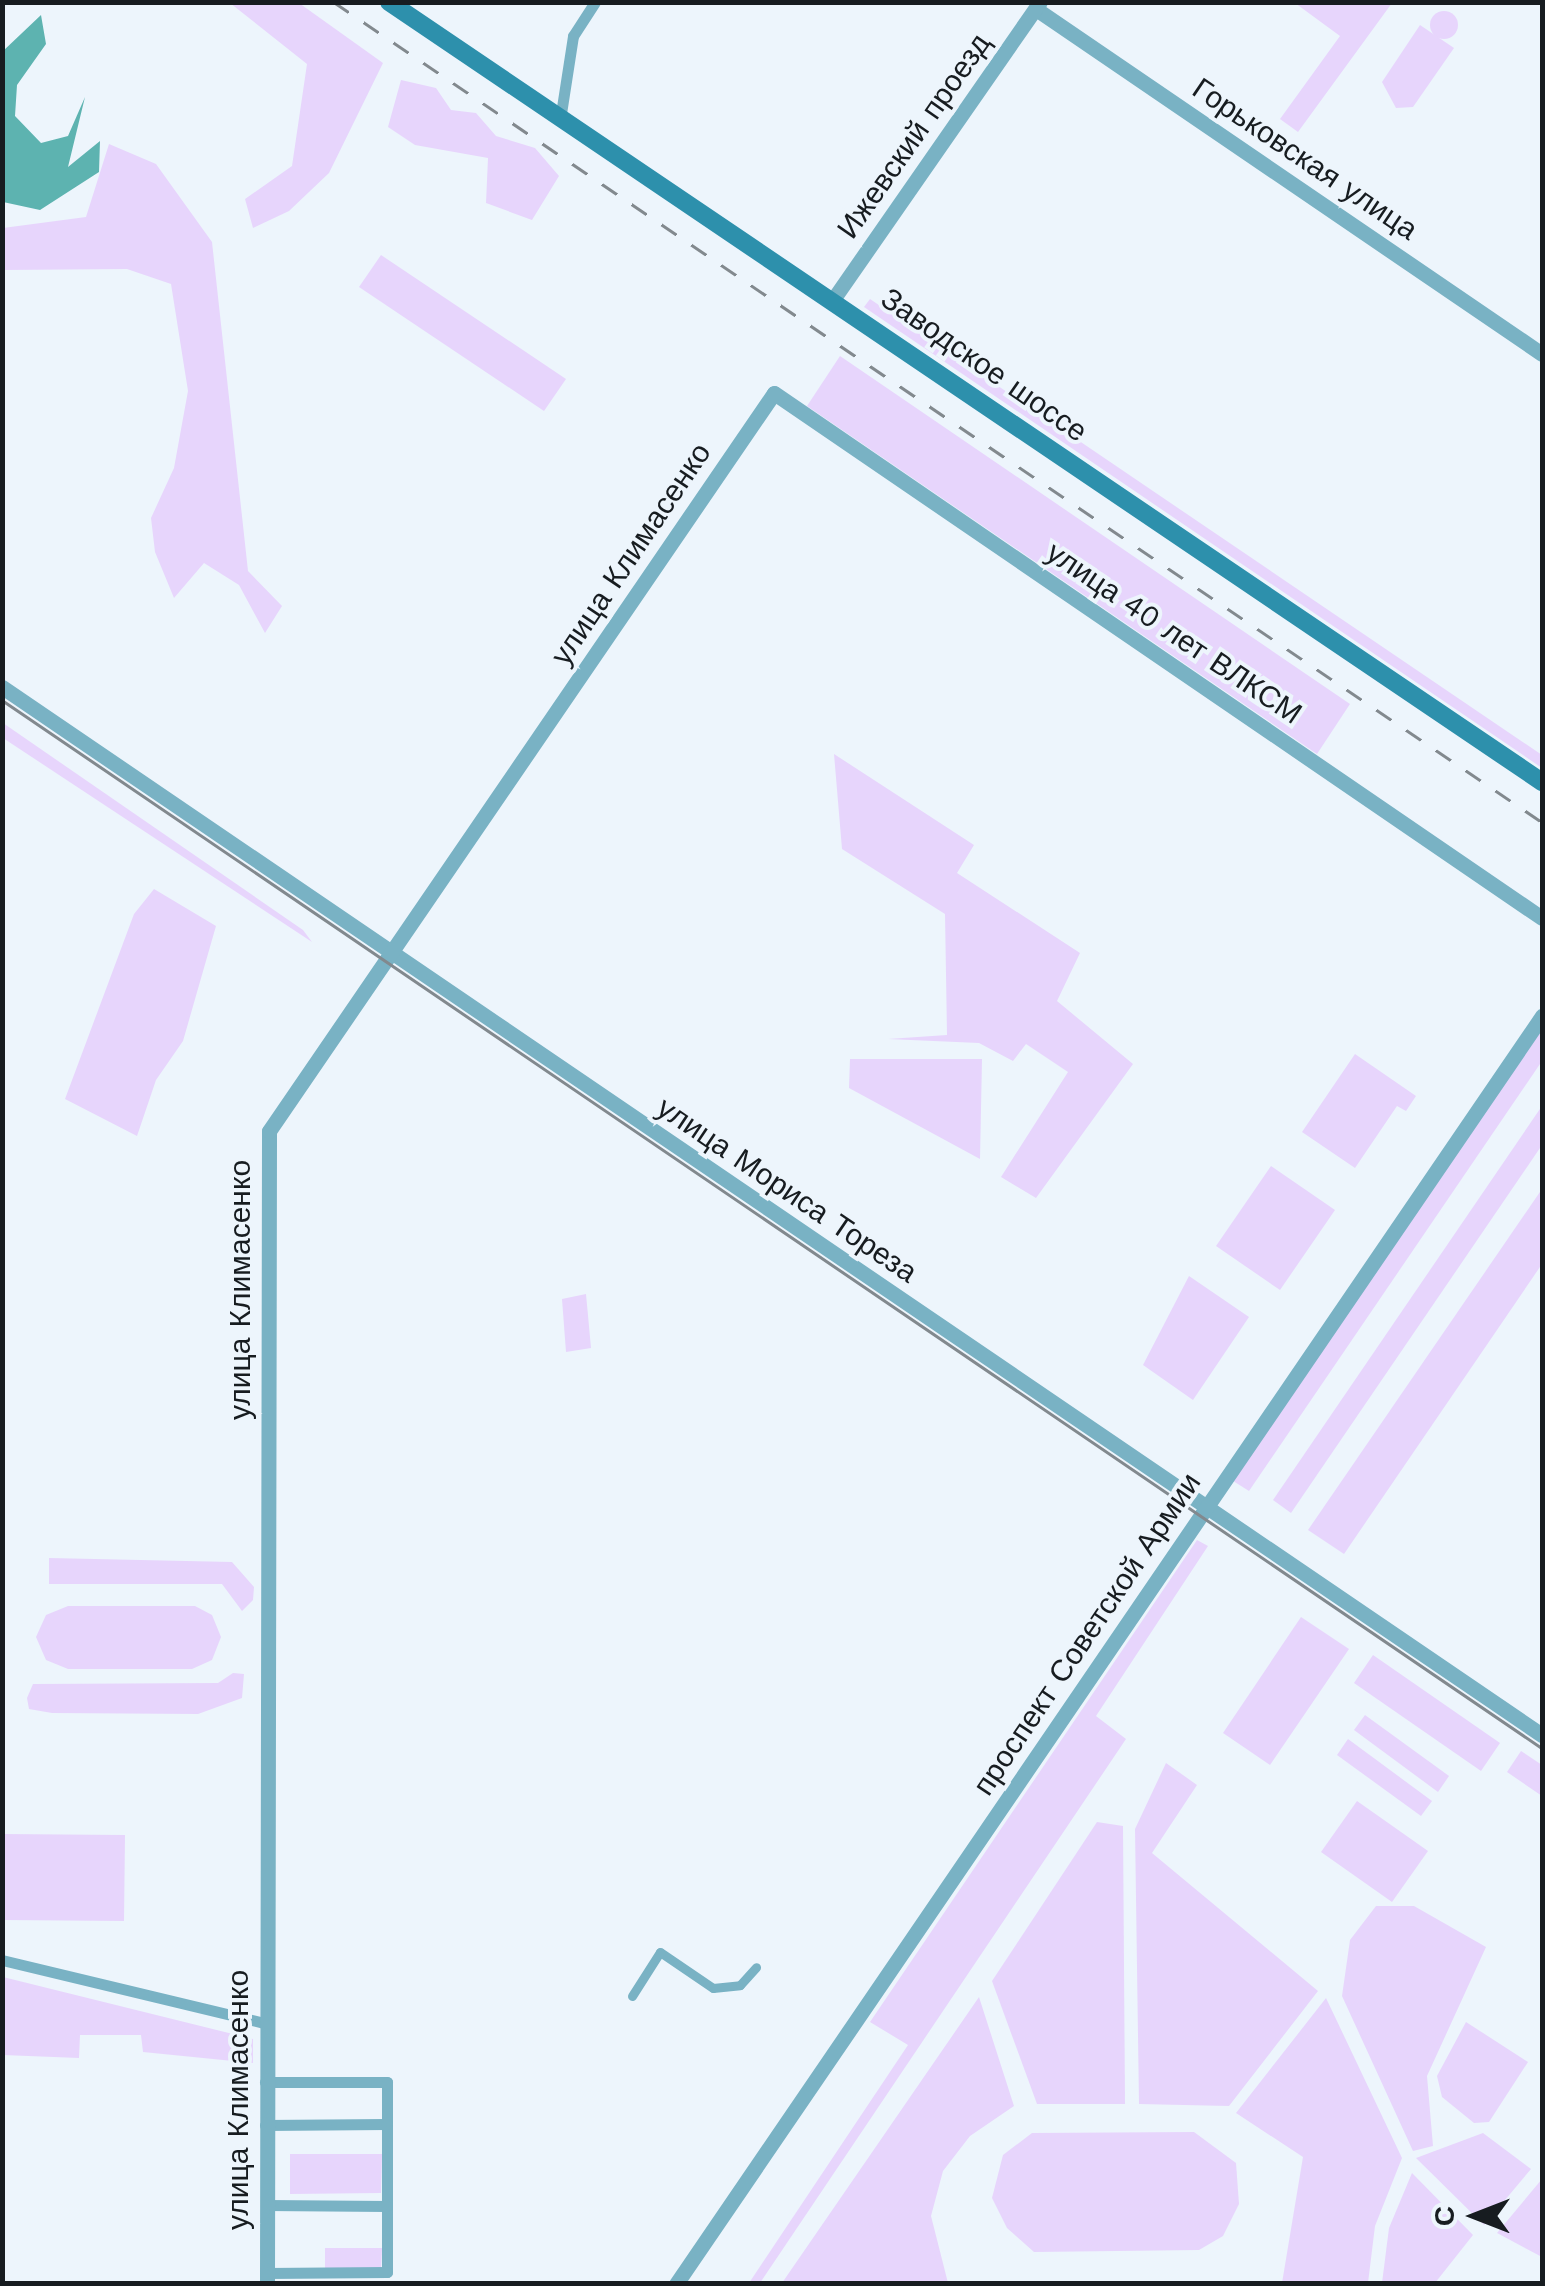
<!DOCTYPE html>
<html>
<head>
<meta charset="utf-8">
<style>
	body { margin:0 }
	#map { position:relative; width:1545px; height:2286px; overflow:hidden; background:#edf5fc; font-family:"Work Sans",sans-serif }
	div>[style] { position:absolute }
	.green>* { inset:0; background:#e7d5fc }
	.round { border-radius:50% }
	.water>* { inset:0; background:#5db3b0 }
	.pedestrian>* { height:9px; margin:-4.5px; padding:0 4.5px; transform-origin:4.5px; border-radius:4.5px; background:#79b2c4 }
	.minor>* { height:11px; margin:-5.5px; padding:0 5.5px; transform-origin:5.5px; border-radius:5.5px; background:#79b2c4 }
	.tertiary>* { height:15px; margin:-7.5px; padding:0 7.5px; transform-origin:7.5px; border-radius:7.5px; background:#79b2c4 }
	.secondary>* { height:18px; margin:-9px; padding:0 9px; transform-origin:9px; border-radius:9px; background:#2d90ac }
	.tram>* { height:2.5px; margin:-1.25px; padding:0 1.25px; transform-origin:1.25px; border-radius:1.25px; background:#82898e }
	.rail>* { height:2.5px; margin-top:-1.25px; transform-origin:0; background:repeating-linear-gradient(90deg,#82898e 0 18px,transparent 0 36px) }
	span { translate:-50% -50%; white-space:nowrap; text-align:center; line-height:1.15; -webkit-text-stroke:8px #edf5fc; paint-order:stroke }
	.street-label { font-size:30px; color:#171c20 }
	.frame { position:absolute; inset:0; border:5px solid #171c20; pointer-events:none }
	.north { position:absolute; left:1425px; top:2166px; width:100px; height:100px; -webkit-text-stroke:8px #edf5fc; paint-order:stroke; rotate:270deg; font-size:28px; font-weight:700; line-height:40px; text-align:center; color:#171c20 }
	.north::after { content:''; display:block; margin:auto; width:35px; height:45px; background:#171c20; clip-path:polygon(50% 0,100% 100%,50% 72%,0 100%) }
</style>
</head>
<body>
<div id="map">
	<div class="green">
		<i style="clip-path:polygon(230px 3px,299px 3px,383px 63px,329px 173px,289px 211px,253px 228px,245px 199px,292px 166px,307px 64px)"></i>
		<i style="clip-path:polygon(1295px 3px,1392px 3px,1298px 132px,1280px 119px,1340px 36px)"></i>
		<i class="round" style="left:1430px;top:11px;width:28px;height:28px"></i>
		<i style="clip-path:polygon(1420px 25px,1454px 48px,1413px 107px,1396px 108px,1382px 82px)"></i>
		<i style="clip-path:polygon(401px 80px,436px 88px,451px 110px,476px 113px,496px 136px,535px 148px,559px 176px,532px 220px,486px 203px,488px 158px,415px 145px,388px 127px)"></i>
		<i style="clip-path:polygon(109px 144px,156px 164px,212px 242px,248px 571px,282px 606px,265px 633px,239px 585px,204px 563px,174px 598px,155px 552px,151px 518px,174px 468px,188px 391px,171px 284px,127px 269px,3px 270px,3px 228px,86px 217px)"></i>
		<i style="clip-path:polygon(381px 255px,566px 379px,544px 411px,359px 287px)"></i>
		<i style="clip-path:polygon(870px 299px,1542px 755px,1542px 768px,864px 307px)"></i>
		<i style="clip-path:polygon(840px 356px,1350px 704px,1317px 754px,807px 406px)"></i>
		<i style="clip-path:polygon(3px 723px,303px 930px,312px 942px,3px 738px)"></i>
		<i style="clip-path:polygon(834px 754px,974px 845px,957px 873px,1080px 953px,1057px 1001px,1133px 1064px,1036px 1198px,1001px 1177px,1068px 1072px,1026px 1044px,1013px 1061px,979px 1043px,888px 1039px,947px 1035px,945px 914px,842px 849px)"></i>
		<i style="clip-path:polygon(154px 889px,216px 926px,183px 1041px,156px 1080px,137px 1136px,65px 1099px,134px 914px)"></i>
		<i style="clip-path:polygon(1542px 1021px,1542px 1061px,1249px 1491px,1230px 1479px)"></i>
		<i style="clip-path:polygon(1355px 1054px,1416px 1096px,1406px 1111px,1397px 1106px,1355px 1168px,1302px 1132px)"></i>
		<i style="clip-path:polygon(850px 1059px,982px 1059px,980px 1159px,849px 1088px)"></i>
		<i style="clip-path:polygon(1542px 1106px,1542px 1145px,1291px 1513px,1273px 1500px)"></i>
		<i style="clip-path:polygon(1271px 1166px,1335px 1210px,1280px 1290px,1216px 1246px)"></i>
		<i style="clip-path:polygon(1542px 1189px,1542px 1264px,1344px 1554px,1308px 1530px)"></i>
		<i style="clip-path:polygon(1189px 1276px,1249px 1317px,1193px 1400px,1143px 1365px)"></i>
		<i style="clip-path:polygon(586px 1294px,591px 1348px,566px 1352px,562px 1299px)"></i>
		<i style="clip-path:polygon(1197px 1540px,1208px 1546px,1096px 1716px,1126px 1739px,760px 2283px,749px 2283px,908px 2045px,870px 2022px)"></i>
		<i style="clip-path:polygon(49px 1558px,232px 1562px,254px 1587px,253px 1600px,242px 1611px,222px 1584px,49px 1584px)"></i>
		<i style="clip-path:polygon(68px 1606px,195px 1606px,212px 1615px,221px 1637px,212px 1660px,192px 1669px,68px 1669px,46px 1660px,36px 1637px,46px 1615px)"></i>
		<i style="clip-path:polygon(1301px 1617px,1349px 1649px,1270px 1765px,1223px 1733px)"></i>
		<i style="clip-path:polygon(1373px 1655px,1500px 1743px,1481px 1771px,1354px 1683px)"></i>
		<i style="clip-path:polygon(233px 1673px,244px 1674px,242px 1698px,198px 1714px,52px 1713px,29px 1709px,27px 1698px,33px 1684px,218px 1683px)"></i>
		<i style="clip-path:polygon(1365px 1715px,1449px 1776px,1438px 1792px,1354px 1730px)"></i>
		<i style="clip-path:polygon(1348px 1739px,1432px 1801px,1421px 1816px,1337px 1755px)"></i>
		<i style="clip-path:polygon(1521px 1751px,1542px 1765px,1542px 1796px,1507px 1772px)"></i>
		<i style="clip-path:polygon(1166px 1763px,1197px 1785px,1152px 1853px,1318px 1991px,1229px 2106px,1139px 2104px,1135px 1829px)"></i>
		<i style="clip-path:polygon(1357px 1801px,1428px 1851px,1392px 1902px,1321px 1852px)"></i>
		<i style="clip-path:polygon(1097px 1822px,1123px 1826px,1125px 2104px,1037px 2104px,992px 1981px)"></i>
		<i style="clip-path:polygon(3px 1834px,125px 1835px,124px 1921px,3px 1920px)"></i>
		<i style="clip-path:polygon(1376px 1906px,1414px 1906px,1486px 1947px,1427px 2076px,1433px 2146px,1413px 2151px,1342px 1996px,1350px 1940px)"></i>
		<i style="clip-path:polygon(3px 1977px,253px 2039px,253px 2063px,143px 2052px,141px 2035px,80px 2035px,79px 2058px,3px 2055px)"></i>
		<i style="clip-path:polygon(979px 1997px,1014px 2106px,970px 2136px,943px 2171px,931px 2216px,948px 2283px,782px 2283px)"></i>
		<i style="clip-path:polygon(1326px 1998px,1402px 2158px,1375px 2226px,1368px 2283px,1282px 2283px,1303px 2157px,1236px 2113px)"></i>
		<i style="clip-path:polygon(1466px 2022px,1528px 2062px,1489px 2122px,1474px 2123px,1442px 2097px,1437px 2076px)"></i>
		<i style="clip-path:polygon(1194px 2132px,1236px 2163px,1239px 2204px,1223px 2236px,1199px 2250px,1034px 2252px,1007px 2228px,992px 2198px,1003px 2155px,1032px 2133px)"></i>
		<i style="clip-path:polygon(1483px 2133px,1531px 2169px,1484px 2225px,1416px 2158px)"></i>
		<i style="clip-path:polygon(290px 2154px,382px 2154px,381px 2193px,290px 2194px)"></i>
		<i style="clip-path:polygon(1412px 2173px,1473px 2235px,1435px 2283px,1382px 2283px,1389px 2228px)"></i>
		<i style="clip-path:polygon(1542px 2179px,1542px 2257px,1497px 2233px)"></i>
		<i style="clip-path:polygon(325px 2248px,382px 2248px,381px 2270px,325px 2269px)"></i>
	</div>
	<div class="water">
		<i style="clip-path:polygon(41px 15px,46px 44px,17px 85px,15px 116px,41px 143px,68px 136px,85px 97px,68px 167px,100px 141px,99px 172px,40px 210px,3px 202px,2px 52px)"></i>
	</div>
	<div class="pedestrian">
		<i style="left:632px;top:1996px;width:52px;rotate:-57.5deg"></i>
		<i style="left:660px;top:1952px;width:64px;rotate:34.2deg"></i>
		<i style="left:713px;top:1988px;width:27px;rotate:-6deg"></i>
		<i style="left:740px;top:1985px;width:24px;rotate:-48deg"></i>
	</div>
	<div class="minor">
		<i style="left:560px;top:120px;width:85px;rotate:-81.2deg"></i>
		<i style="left:573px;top:36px;width:40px;rotate:-57.1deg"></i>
		<i style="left:2px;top:1960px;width:270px;rotate:13.5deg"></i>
		<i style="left:265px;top:2082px;width:122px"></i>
		<i style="left:387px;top:2082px;width:190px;rotate:90deg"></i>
		<i style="left:387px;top:2272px;width:121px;rotate:179.5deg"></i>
		<i style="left:265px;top:2125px;width:122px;rotate:-0.5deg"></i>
		<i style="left:266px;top:2205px;width:121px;rotate:0.5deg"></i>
	</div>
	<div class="tertiary">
		<i style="left:1036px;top:9px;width:612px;rotate:34.29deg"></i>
		<i style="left:832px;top:301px;width:364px;rotate:-55.2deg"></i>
		<i style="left:2px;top:687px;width:1863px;rotate:34.24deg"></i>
		<i style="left:267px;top:2284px;width:1153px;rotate:-89.9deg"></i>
		<i style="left:269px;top:1131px;width:894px;rotate:-55.62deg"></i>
		<i style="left:774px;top:393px;width:930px;rotate:34.36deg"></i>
		<i style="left:676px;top:2284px;width:1536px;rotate:-55.67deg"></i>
	</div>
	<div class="secondary">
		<i style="left:389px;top:2px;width:1392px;rotate:34.08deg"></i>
	</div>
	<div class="tram">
		<i style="left:2px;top:700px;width:1863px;rotate:34.24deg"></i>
	</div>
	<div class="rail">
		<i style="left:334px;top:2px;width:1460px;rotate:34.17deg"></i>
	</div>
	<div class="street-label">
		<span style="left:914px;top:136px;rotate:-55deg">Ижевский проезд</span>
		<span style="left:1305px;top:159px;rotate:34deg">Горьковская улица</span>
		<span style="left:984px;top:365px;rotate:35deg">Заводское шоссе</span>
		<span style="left:631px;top:554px;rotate:-56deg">улица Климасенко</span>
		<span style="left:1174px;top:633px;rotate:34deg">улица 40 лет ВЛКСМ</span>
		<span style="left:787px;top:1190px;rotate:34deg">улица Мориса Тореза</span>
		<span style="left:240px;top:1290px;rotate:-90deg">улица Климасенко</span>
		<span style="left:1087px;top:1634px;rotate:-56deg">проспект Советской Армии</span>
		<span style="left:238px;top:2100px;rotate:-90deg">улица Климасенко</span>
	</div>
	<div class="frame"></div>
	<div class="north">С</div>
</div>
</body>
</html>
